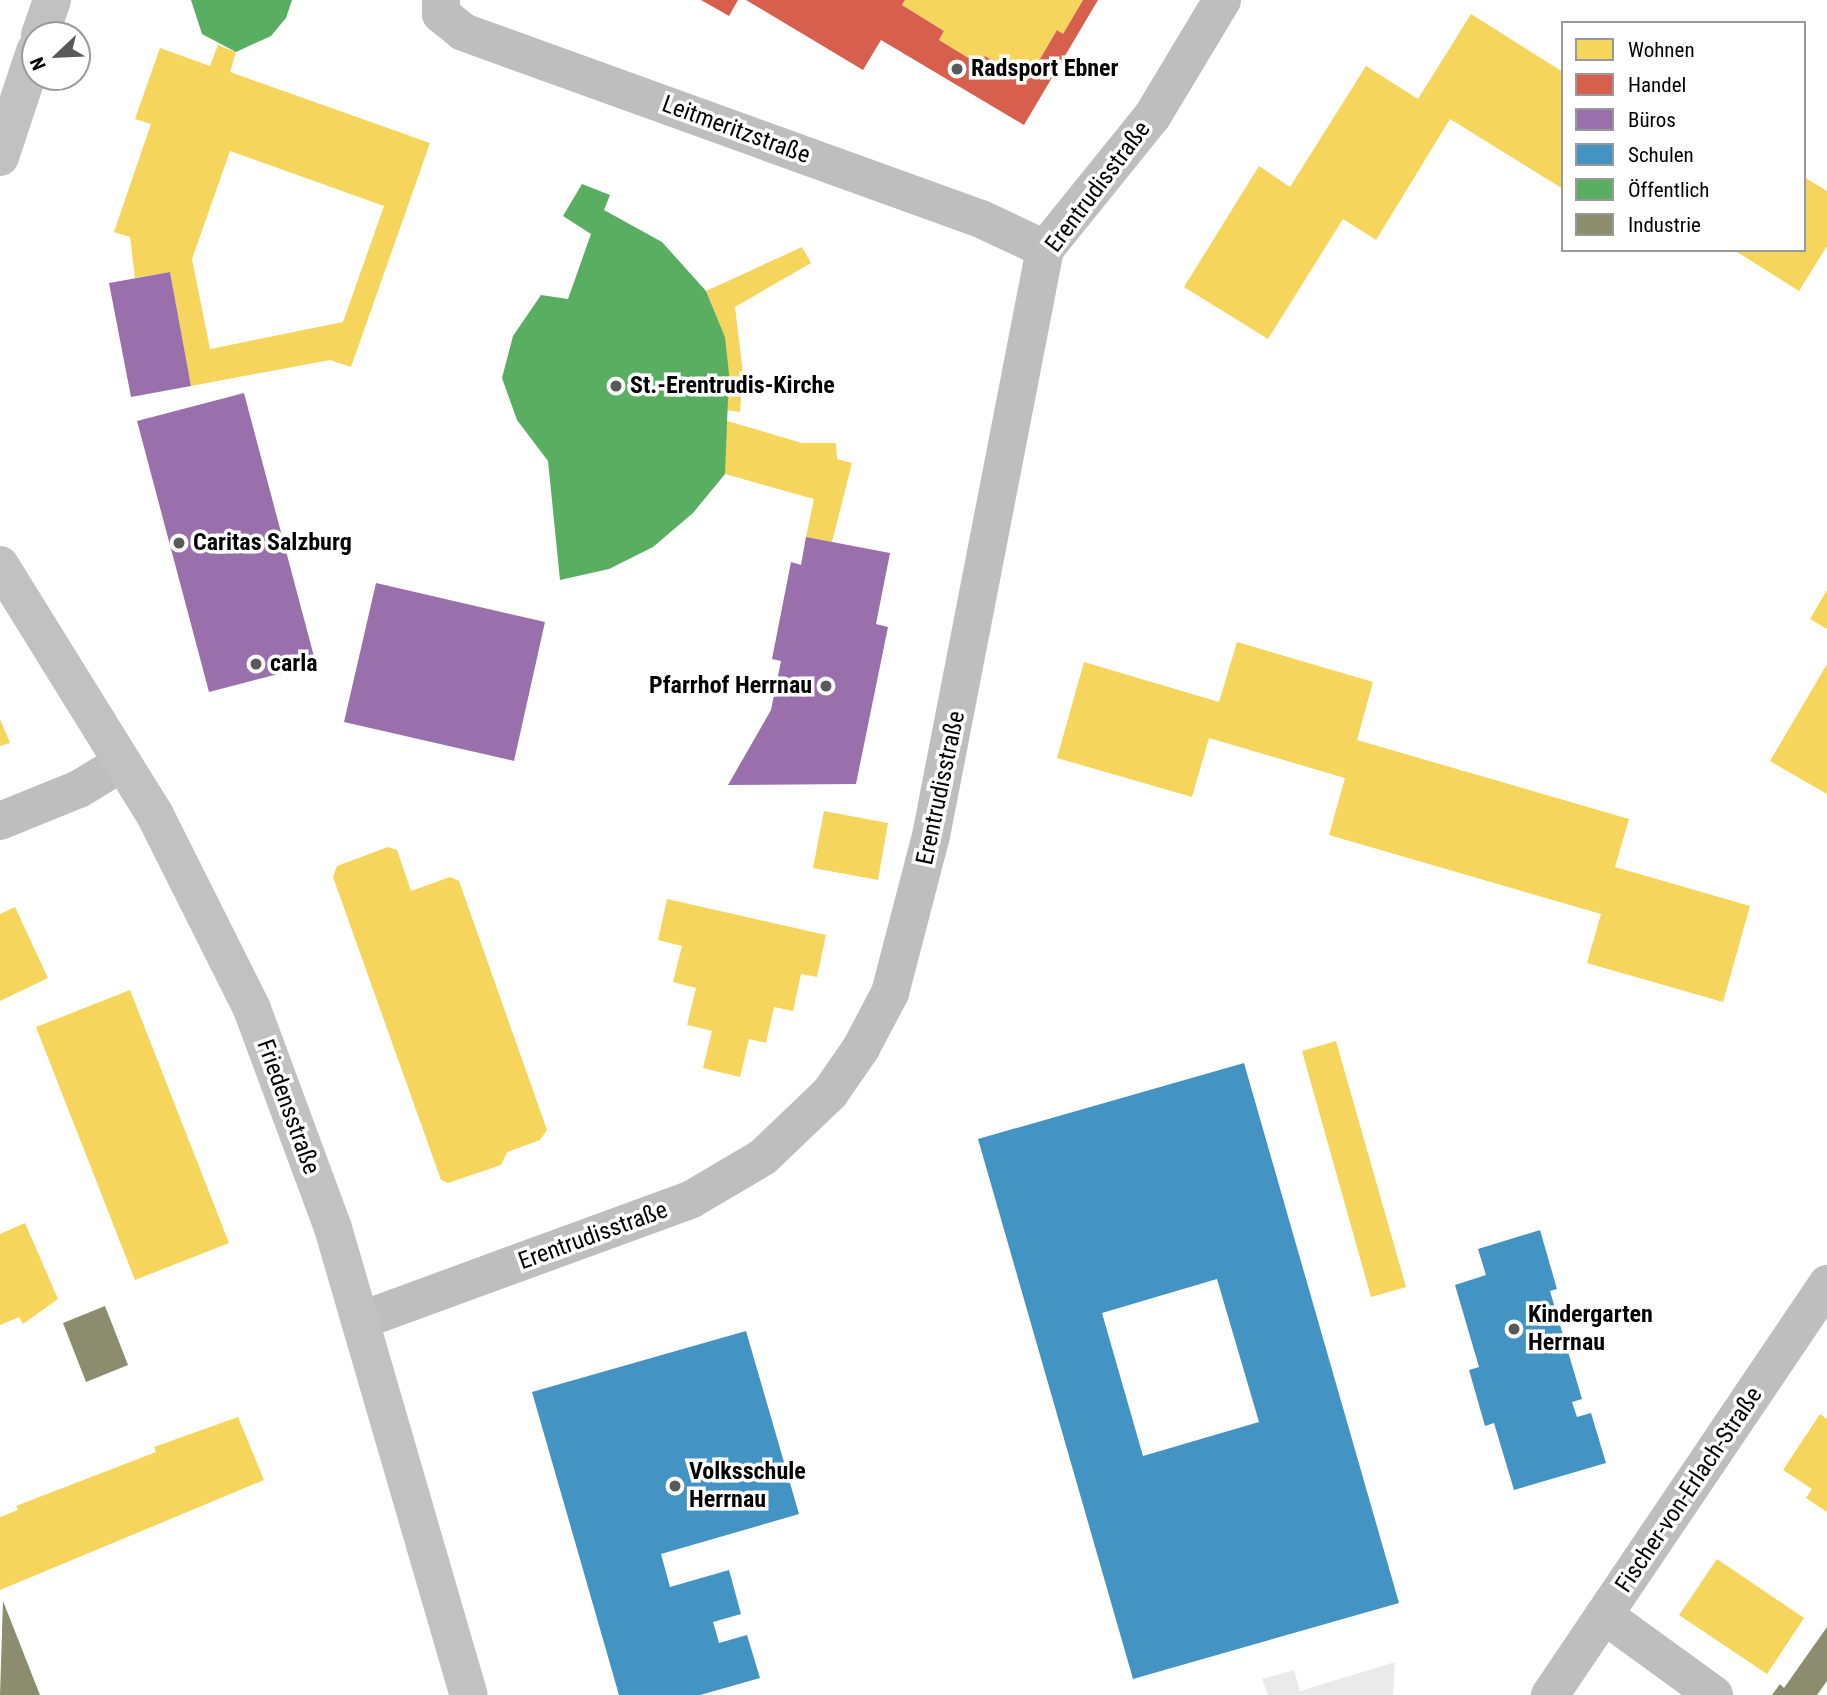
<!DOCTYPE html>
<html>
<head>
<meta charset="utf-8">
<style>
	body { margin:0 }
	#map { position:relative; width:1827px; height:1695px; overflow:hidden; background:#fff; font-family:"Roboto Condensed",sans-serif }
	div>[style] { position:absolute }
	.green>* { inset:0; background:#eaeaea }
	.homes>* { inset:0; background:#f6d55c }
	.shops>* { inset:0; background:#d6604d }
	.offices>* { inset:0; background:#9970ab }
	.schools>* { inset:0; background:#4393c3 }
	.public>* { inset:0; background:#5aae61 }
	.industry>* { inset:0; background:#8c8c6e }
	.street>* { height:38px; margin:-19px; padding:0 19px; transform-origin:19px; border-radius:19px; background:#bebebe }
	.secondary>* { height:38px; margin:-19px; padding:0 19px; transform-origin:19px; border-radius:19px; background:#c1c1c1 }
	.dots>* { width:19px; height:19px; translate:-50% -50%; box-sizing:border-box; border:4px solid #fff; border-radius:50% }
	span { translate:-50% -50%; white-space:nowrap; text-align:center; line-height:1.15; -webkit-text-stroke:7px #fff; paint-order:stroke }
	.poi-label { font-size:24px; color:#000; font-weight:700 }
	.left { translate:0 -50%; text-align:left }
	.right { translate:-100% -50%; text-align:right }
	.street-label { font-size:24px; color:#000 }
	.legend { position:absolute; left:1561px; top:21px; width:245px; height:231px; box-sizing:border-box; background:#fff; border:2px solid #999; margin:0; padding:9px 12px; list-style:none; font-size:21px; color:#000 }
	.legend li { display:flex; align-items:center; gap:14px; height:35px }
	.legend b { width:35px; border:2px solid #999 }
	.north { position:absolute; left:21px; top:21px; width:70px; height:70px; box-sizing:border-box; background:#fff; border:2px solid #999; border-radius:50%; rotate:247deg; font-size:19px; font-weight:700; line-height:28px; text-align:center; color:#000 }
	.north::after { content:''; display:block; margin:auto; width:24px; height:32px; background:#595959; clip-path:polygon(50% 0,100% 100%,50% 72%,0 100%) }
</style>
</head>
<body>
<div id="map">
	<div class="green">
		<i style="clip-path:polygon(1395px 1662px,1393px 1695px,1268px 1695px,1262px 1679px,1294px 1670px,1300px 1691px)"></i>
	</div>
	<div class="homes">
		<i style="clip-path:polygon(905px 0,1083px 0,1063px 34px,1057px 30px,1027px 81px,985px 56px,980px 65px,939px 40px,944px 31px,902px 5px)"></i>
		<i style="clip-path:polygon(1471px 14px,1563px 72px,1563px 189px,1450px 119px,1376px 240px,1343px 219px,1268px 339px,1184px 287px,1259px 166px,1290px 187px,1366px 66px,1418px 99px)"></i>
		<i style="clip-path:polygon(evenodd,218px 45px,236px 52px,230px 72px,430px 143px,351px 367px,330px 360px,191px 386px,170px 272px,135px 278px,130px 237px,114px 232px,151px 124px,135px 119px,160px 48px,210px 66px,218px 45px,230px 151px,384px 206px,343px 322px,210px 349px,192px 259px,230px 151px)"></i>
		<i style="clip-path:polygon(1804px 177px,1827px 191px,1827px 246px,1799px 291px,1734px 250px,1804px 250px)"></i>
		<i style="clip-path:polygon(802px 247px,811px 263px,735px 307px,743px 373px,740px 412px,726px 410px,725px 337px,706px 291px)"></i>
		<i style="clip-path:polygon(724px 420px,802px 443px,836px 443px,837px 459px,852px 463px,832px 542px,806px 537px,814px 499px,725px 474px)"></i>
		<i style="clip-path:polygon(1827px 590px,1827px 629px,1810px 619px)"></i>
		<i style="clip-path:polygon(1237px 642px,1373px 682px,1357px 740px,1629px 819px,1615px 867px,1750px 906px,1723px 1002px,1587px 963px,1601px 914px,1329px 835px,1345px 778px,1209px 738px,1192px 797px,1057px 758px,1084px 662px,1219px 702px)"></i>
		<i style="clip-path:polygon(1827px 664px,1827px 794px,1770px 761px)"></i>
		<i style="clip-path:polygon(0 719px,10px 743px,0 746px)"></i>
		<i style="clip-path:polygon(824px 811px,888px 823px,878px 880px,813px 868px)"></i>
		<i style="clip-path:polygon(388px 847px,397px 850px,411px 891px,450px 877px,459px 881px,547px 1130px,540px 1140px,507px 1152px,501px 1165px,448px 1183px,441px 1180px,333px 877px,337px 866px)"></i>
		<i style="clip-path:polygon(667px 899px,826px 935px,817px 977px,801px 974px,793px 1011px,774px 1007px,766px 1043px,749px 1039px,740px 1077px,703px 1068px,712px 1031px,687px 1025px,696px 988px,673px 982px,682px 946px,658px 940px)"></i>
		<i style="clip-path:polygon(15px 907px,48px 978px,0 1001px,0 914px)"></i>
		<i style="clip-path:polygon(130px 990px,229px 1243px,135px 1280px,36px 1027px)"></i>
		<i style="clip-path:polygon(1336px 1041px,1406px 1287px,1371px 1297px,1302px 1051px)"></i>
		<i style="clip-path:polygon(25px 1223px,58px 1299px,23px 1324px,19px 1317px,0 1325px,0 1234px)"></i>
		<i style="clip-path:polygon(1820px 1414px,1827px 1419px,1827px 1512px,1806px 1498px,1812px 1489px,1783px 1470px)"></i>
		<i style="clip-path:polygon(238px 1417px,264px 1480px,0 1590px,0 1517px,18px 1510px,16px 1506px,156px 1452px,154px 1447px)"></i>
		<i style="clip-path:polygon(1717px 1559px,1804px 1618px,1767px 1674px,1679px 1615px)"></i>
	</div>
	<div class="shops">
		<i style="clip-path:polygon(701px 0,738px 0,729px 16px)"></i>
		<i style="clip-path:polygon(746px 0,905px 0,902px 5px,944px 31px,939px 40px,980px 65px,985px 56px,1027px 81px,1057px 30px,1063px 34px,1083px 0,1098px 0,1024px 125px,881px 40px,863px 70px)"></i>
	</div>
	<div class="offices">
		<i style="clip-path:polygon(170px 272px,191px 386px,131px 397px,109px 283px)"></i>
		<i style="clip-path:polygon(244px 393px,316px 664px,209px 692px,137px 421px)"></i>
		<i style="clip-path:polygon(806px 537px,890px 553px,876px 624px,888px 627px,856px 784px,728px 785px,771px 710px,781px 661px,772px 659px,791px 562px,801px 565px)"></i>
		<i style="clip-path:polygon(376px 583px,545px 622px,514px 761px,344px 722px)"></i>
	</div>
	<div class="schools">
		<i style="clip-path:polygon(evenodd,1244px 1063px,1399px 1603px,1133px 1679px,978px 1139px,1244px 1063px,1217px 1279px,1259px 1422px,1143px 1456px,1102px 1313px,1217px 1279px)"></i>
		<i style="clip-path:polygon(1540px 1230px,1557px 1289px,1550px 1291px,1582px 1399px,1572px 1402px,1577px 1417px,1591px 1413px,1606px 1463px,1514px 1490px,1494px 1423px,1485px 1426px,1469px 1370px,1479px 1367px,1455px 1285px,1486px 1275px,1478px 1249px)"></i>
		<i style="clip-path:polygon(746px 1331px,799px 1514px,661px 1554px,670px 1587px,729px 1570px,741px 1614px,713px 1622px,716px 1632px,719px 1643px,747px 1635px,760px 1678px,700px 1695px,619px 1695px,532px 1392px)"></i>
	</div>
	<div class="public">
		<i style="clip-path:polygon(191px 0,292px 0,286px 18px,271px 36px,236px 52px,202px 34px)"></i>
		<i style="clip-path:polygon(582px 184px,610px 195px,604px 210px,662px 242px,706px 291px,725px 337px,729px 374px,725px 474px,693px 513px,653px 547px,609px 569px,560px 580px,548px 461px,517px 420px,502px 378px,513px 336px,541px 295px,568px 299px,591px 234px,563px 216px)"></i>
	</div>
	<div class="industry">
		<i style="clip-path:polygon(105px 1306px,128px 1365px,86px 1382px,63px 1323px)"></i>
		<i style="clip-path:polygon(3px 1601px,40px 1695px,0 1695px)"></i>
		<i style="clip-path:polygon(1827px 1627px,1827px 1681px,1817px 1695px,1772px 1695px,1780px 1684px,1784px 1688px)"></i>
	</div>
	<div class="street">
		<i style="left:441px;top:0;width:14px;rotate:90deg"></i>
		<i style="left:441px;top:14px;width:28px;rotate:39deg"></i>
		<i style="left:463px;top:32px;width:551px;rotate:19.85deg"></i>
		<i style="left:981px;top:219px;width:71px;rotate:25.1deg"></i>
		<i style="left:0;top:821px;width:85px;rotate:-22.1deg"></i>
		<i style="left:79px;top:789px;width:50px;rotate:-31.2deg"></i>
		<i style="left:362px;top:1320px;width:351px;rotate:-20.1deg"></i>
		<i style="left:692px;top:1199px;width:82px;rotate:-30.6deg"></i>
		<i style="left:763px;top:1157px;width:93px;rotate:-43.7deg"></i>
		<i style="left:830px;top:1093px;width:55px;rotate:-55.4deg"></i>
		<i style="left:861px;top:1048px;width:62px;rotate:-62.2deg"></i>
		<i style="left:890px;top:993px;width:162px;rotate:-75.4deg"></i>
		<i style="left:931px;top:836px;width:598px;rotate:-79.01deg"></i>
		<i style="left:1045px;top:249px;width:172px;rotate:-51.1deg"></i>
		<i style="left:1153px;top:115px;width:134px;rotate:-59deg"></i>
		<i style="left:1604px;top:1615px;width:136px;rotate:36deg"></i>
		<i style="left:1550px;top:1695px;width:496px;rotate:-56deg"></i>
	</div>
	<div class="secondary">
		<i style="left:40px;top:35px;width:37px;rotate:-71deg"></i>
		<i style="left:0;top:157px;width:112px;rotate:-71.7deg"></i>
		<i style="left:0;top:565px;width:294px;rotate:58.2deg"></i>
		<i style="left:155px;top:815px;width:217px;rotate:63.4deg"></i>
		<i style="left:252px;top:1009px;width:233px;rotate:69.7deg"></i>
		<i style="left:333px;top:1228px;width:486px;rotate:73.8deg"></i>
	</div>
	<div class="dots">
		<i style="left:957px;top:69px;background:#595959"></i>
		<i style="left:616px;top:386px;background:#595959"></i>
		<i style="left:179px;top:543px;background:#595959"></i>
		<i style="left:256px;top:664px;background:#595959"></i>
		<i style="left:826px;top:686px;background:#595959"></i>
		<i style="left:1514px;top:1329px;background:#595959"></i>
		<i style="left:675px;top:1486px;background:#595959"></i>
	</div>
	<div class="poi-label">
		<span class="left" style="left:971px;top:69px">Radsport Ebner</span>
		<span class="left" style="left:630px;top:386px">St.-Erentrudis-Kirche</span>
		<span class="left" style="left:193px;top:543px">Caritas Salzburg</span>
		<span class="left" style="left:270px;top:664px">carla</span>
		<span class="right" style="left:812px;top:686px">Pfarrhof Herrnau</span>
		<span class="left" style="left:1528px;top:1329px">Kindergarten<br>Herrnau</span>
		<span class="left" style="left:689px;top:1486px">Volksschule<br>Herrnau</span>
	</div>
	<div class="street-label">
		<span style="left:736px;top:130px;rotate:20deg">Leitmeritzstraße</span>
		<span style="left:1098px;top:187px;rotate:-53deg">Erentrudisstraße</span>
		<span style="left:941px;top:788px;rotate:-78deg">Erentrudisstraße</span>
		<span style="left:288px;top:1107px;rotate:70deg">Friedensstraße</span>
		<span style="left:593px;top:1236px;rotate:-20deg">Erentrudisstraße</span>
		<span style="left:1689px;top:1490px;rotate:-56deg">Fischer-von-Erlach-Straße</span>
	</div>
	<ul class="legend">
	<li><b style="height:19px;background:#f6d55c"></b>Wohnen</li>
	<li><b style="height:19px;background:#d6604d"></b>Handel</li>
	<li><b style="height:19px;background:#9970ab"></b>Büros</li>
	<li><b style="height:19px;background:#4393c3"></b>Schulen</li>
	<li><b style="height:19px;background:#5aae61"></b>Öffentlich</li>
	<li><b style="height:19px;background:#8c8c6e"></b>Industrie</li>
	</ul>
	<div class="north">N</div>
</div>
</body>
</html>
